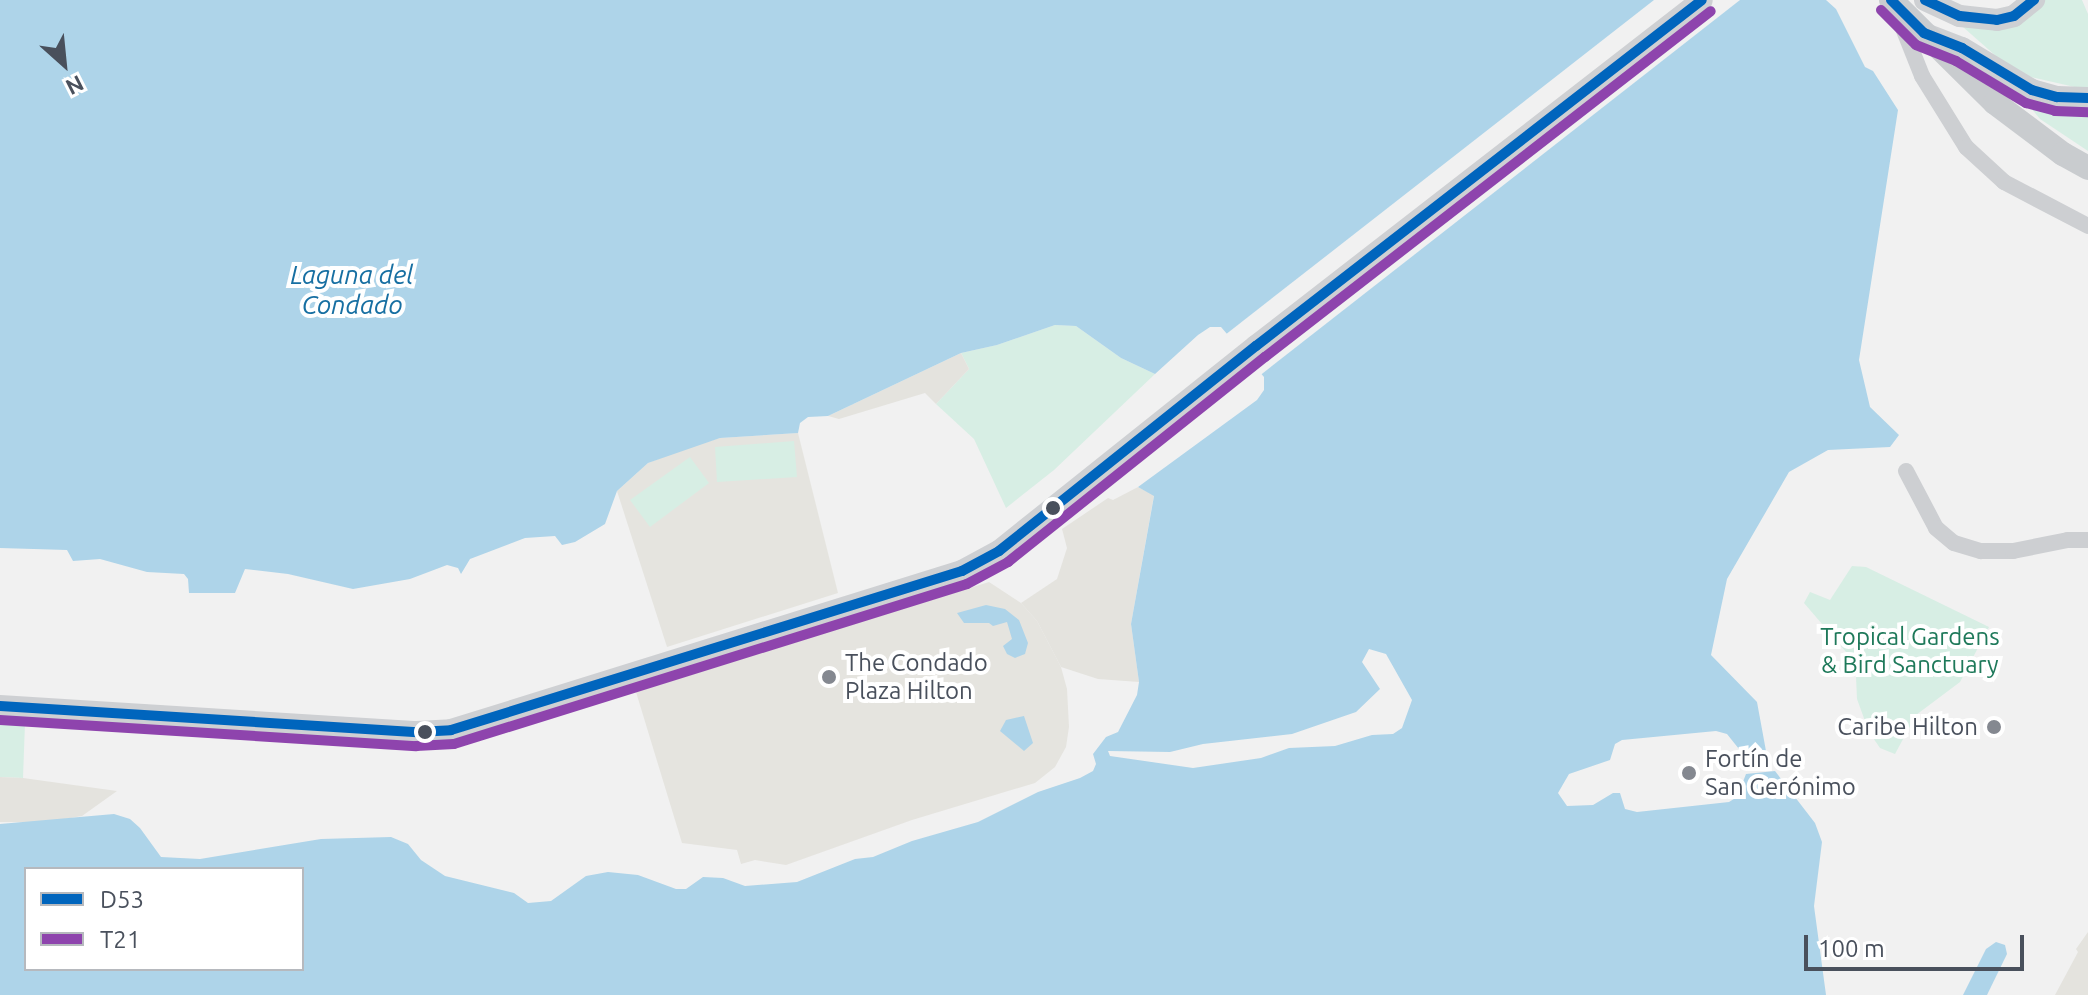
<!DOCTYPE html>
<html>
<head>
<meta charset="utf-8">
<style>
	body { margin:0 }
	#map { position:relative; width:2088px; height:995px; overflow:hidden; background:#f1f1f1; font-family:Ubuntu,sans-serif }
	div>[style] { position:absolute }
	.commercial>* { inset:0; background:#e5e4df }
	.green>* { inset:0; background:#d7eee4 }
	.sand>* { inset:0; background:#e4e3de }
	.water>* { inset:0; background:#aed4e9 }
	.pier>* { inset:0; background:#f1f1f1 }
	.street>* { height:16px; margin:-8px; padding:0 8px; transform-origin:8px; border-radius:8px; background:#cdcfd2 }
	.secondary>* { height:22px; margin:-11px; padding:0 11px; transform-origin:11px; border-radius:11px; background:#ced0d3 }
	.primary>* { height:24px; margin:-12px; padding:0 12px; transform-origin:12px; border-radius:12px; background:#c9cccf }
	.bus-1>* { height:10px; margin:-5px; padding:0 5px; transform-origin:5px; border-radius:5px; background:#0065bd }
	.bus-2>* { height:10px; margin:-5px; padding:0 5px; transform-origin:5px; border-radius:5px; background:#8e44ad }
	.dots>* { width:22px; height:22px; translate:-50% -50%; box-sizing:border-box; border:4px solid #fff; border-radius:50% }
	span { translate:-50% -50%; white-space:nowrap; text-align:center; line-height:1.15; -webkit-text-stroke:8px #fff; paint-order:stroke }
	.park-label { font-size:24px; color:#1e795a }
	.poi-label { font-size:24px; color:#49505c }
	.left { translate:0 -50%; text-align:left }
	.right { translate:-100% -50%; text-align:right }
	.water-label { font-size:26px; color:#176fa2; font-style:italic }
	.legend { position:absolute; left:24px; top:867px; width:280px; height:104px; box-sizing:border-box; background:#fff; border:2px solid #b6b9be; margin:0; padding:10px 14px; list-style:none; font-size:24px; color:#49505c }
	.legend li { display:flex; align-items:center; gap:16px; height:40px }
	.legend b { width:40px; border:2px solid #b6b9be }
	.north { position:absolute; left:24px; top:24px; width:80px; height:80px; -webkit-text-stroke:6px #fff; paint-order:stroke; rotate:153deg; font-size:22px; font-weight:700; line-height:32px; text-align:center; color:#49505c }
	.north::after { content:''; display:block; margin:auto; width:28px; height:36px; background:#49505c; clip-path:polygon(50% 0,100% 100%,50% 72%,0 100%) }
	.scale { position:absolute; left:1804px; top:935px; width:220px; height:36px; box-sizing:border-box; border:4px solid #49505c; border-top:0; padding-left:10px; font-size:24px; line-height:28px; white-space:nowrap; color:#49505c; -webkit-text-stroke:6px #fff; paint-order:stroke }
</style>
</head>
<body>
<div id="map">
	<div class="commercial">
		<i style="clip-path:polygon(798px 433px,838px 593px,667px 647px,617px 491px,648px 463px,683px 449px,720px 438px)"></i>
		<i style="clip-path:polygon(989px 582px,1021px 603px,1037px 621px,1061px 667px,1067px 689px,1069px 727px,1066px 747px,1055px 767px,1035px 783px,912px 820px,786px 865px,755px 860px,741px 864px,737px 850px,682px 843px,636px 692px)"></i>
	</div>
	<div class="green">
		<i style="clip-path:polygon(2043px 0,2082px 0,2088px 14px,2088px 90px,2031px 77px,1997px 57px,1963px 27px,2008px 27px)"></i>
		<i style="clip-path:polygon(2022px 97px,2088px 106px,2088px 151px,2040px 119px)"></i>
		<i style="clip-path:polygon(1055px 325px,1076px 326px,1121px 358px,1155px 374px,1054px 470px,1006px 508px,974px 439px,936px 404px,969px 369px,961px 353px,997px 345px)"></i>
		<i style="clip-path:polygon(794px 441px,797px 477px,717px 482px,715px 447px)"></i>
		<i style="clip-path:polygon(690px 457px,709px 483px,650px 527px,630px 500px)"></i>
		<i style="clip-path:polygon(1852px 566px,1866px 567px,1989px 627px,1960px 682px,1916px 715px,1895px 754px,1880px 748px,1869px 732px,1857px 699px,1855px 655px,1846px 652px,1804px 603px,1810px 592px,1830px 600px)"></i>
		<i style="clip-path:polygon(0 722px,25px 723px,23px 778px,0 777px)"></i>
	</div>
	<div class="sand">
		<i style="clip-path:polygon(961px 353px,969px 369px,936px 404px,925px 393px,839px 419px,828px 416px)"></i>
		<i style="clip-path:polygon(1138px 487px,1154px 495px,1131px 624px,1139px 682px,1098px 679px,1061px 667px,1037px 621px,1021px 603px,1057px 579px,1067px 548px,1062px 529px,1108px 498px,1113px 500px)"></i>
		<i style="clip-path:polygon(0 777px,23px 778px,117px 791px,82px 816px,47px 822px,0 822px)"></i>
		<i style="clip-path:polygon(2088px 932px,2088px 995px,2055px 995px,2078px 952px,2076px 949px)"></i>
	</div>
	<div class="water">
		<i style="clip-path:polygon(evenodd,0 0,1826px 0,1836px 9px,1865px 67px,1873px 71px,1898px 110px,1859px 360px,1870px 407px,1899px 435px,1890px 447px,1828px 450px,1789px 472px,1727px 579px,1711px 655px,1757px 702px,1766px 751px,1743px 754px,1727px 734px,1716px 731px,1622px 740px,1615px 744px,1610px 760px,1569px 774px,1558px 793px,1567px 806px,1593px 805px,1613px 793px,1620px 793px,1625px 809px,1637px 812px,1729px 802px,1737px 797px,1746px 774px,1775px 771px,1815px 823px,1822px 842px,1814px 906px,1826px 995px,0 995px,0 824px,114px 814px,130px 819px,140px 828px,161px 857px,200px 859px,321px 839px,391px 837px,408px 844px,421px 860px,445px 876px,514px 893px,528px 903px,551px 901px,586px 876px,608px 872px,638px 875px,676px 889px,686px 889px,703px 877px,723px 878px,745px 886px,797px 882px,855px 859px,873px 857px,912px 841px,978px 822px,1038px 792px,1080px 778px,1093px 771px,1096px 764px,1093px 754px,1106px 737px,1118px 732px,1137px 695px,1139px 682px,1131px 624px,1154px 496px,1138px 487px,1257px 400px,1264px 390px,1264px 377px,1221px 327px,1210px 327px,1198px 335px,1155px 374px,1121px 358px,1076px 326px,1055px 325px,997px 345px,961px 353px,828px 416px,808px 417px,800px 423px,798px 433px,720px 438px,648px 463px,617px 491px,605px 524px,575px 542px,562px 545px,555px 536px,525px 538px,470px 559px,461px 574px,458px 568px,447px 565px,410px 579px,353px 589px,288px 574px,245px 569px,235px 593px,189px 593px,188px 579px,184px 574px,147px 572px,100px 559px,73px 561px,67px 550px,0 548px,0 0,1369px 649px,1386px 654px,1412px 700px,1402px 728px,1393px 734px,1372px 735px,1335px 746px,1289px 748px,1261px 758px,1193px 768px,1110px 756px,1108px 751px,1170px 752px,1203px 744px,1292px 734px,1356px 712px,1380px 689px,1362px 662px,1369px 649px,0 0,26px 869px,302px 869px,302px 969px,26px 969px,26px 869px)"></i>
		<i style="clip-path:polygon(986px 605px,1005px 609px,1019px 620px,1028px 643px,1025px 654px,1015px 658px,1007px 654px,1003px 646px,1012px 639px,1007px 622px,993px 626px,989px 623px,964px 623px,957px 613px)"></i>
		<i style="clip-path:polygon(1024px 716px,1033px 743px,1024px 751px,1000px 731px,1006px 720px)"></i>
		<i style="clip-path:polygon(1996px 942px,2005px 945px,2007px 954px,1987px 995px,1963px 995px,1986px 949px)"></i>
	</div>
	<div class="pier">
		<i style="clip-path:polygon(1654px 0,1740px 0,1258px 377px,1225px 335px)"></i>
	</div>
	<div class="street">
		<i style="left:1895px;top:8px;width:73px;rotate:68.3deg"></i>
		<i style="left:1922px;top:76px;width:84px;rotate:58.2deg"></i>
		<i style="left:1966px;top:147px;width:52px;rotate:42.6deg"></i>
		<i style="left:2004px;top:182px;width:95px;rotate:27.6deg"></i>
		<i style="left:1906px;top:471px;width:64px;rotate:62.2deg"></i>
		<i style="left:1936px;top:528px;width:23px;rotate:40deg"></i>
		<i style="left:1954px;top:543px;width:28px;rotate:17deg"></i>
		<i style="left:1981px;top:551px;width:32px"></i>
		<i style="left:2013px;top:551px;width:56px;rotate:-11.3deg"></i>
		<i style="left:2068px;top:540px;width:20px"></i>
	</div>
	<div class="secondary">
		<i style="left:1925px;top:0;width:38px;rotate:25deg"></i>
		<i style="left:1960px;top:16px;width:37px;rotate:6deg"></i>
		<i style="left:1997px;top:20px;width:17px;rotate:-13deg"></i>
		<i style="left:2014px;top:16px;width:26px;rotate:-39deg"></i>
		<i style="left:1928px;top:35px;width:36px;rotate:21deg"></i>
		<i style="left:1962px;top:48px;width:82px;rotate:31deg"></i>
		<i style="left:2032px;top:90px;width:26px;rotate:16deg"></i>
		<i style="left:2057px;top:97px;width:31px;rotate:2deg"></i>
		<i style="left:0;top:706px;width:418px;rotate:3.6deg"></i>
		<i style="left:417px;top:732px;width:34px;rotate:-3deg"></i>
		<i style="left:451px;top:730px;width:535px;rotate:-17.28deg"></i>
		<i style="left:962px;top:571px;width:42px;rotate:-28.4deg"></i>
		<i style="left:999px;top:551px;width:329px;rotate:-38.6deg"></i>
		<i style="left:1256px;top:346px;width:564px;rotate:-37.8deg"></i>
	</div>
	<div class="primary">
		<i style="left:1891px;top:0;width:146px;rotate:44.7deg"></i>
		<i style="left:1995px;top:103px;width:85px;rotate:36.9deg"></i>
		<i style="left:2063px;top:154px;width:29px;rotate:29deg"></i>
	</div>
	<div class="bus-1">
		<i style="left:1891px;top:0;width:47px;rotate:45deg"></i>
		<i style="left:1924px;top:33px;width:41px;rotate:21.5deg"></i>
		<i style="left:1962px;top:48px;width:82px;rotate:31deg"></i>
		<i style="left:2032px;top:90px;width:26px;rotate:16deg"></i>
		<i style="left:2057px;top:97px;width:31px;rotate:2deg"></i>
		<i style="left:1925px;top:0;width:38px;rotate:25deg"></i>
		<i style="left:1960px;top:16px;width:37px;rotate:6deg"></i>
		<i style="left:1997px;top:20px;width:17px;rotate:-13deg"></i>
		<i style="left:2014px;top:16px;width:26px;rotate:-39deg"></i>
		<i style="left:0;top:706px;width:418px;rotate:3.6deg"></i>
		<i style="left:417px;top:732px;width:34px;rotate:-3deg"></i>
		<i style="left:451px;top:730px;width:535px;rotate:-17.28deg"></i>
		<i style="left:962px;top:571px;width:42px;rotate:-28.4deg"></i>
		<i style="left:999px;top:551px;width:329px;rotate:-38.6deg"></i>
		<i style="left:1256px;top:346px;width:564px;rotate:-37.8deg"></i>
	</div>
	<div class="bus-2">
		<i style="left:1881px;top:10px;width:49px;rotate:45deg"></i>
		<i style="left:1916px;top:45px;width:43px;rotate:21.8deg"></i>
		<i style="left:1956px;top:61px;width:82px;rotate:31deg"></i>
		<i style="left:2026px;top:103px;width:30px;rotate:15deg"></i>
		<i style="left:2055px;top:111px;width:33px;rotate:2deg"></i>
		<i style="left:0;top:720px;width:417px;rotate:3.6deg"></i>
		<i style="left:416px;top:746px;width:38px;rotate:-3deg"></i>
		<i style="left:454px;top:744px;width:537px;rotate:-17.32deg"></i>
		<i style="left:967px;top:584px;width:47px;rotate:-28.2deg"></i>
		<i style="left:1008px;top:562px;width:329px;rotate:-38.6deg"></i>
		<i style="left:1265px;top:357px;width:564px;rotate:-37.8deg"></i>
	</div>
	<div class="dots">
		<i style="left:1053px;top:508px;background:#49505c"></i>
		<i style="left:829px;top:677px;background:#848890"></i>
		<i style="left:1994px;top:727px;background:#848890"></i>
		<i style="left:425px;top:732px;background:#49505c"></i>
		<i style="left:1689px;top:773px;background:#848890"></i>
	</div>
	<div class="park-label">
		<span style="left:1910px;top:651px">Tropical Gardens<br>&amp; Bird Sanctuary</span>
	</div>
	<div class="poi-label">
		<span class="left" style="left:845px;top:677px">The Condado<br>Plaza Hilton</span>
		<span class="right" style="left:1978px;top:727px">Caribe Hilton</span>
		<span class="left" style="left:1705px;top:773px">Fortín de<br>San Gerónimo</span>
	</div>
	<div class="water-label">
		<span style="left:352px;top:290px">Laguna del<br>Condado</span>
	</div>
	<ul class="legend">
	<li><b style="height:10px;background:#0065bd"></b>D53</li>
	<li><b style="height:10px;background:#8e44ad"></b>T21</li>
	</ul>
	<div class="north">N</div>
	<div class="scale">100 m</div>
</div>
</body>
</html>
